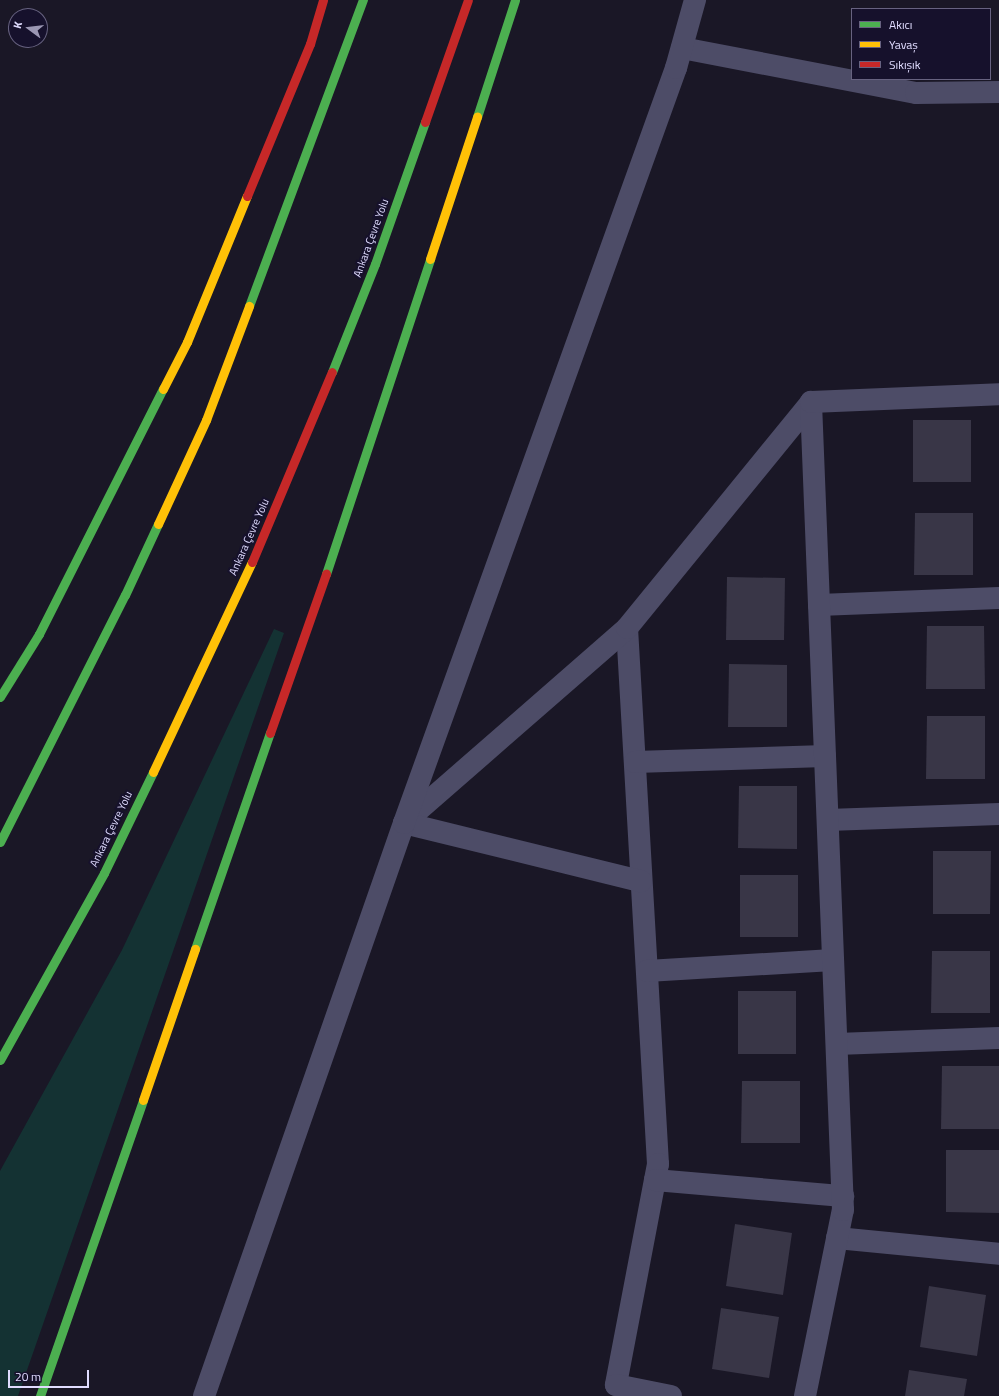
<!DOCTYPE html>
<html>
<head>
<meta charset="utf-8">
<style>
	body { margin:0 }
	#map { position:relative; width:999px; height:1396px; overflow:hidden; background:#1a1726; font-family:"Titillium Web",sans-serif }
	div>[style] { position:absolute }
	.green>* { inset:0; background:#143233 }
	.building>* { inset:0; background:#393647 }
	.street>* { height:22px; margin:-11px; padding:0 11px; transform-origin:11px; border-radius:11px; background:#4d4c67 }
	.fast>* { height:9px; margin:-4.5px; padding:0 4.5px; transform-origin:4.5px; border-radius:4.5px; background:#4caf50 }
	.slow>* { height:9px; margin:-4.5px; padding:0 4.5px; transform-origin:4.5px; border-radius:4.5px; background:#ffc107 }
	.jam>* { height:9px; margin:-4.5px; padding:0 4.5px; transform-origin:4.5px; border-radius:4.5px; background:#c62828 }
	span { translate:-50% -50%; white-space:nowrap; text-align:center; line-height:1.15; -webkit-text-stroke:4px #16112c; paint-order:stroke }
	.street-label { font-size:11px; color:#e0dcff }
	.legend { position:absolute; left:851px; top:8px; width:140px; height:72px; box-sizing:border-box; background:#16112c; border:1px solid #676280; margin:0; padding:5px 7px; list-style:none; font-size:12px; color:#e0dcff }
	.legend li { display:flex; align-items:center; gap:8px; height:20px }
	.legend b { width:20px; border:1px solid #676280 }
	.north { position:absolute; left:8px; top:8px; width:40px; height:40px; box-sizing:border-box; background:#16112c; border:1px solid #676280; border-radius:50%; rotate:285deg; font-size:11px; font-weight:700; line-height:16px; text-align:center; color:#e0dcff }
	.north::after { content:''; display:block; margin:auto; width:14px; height:18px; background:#9b97b3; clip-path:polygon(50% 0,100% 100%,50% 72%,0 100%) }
	.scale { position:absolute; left:8px; top:1370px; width:81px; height:18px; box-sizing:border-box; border:2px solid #e0dcff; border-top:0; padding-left:5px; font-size:12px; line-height:14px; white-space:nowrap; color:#e0dcff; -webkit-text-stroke:3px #16112c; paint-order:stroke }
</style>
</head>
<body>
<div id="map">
	<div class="green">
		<i style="clip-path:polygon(274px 629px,284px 633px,18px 1396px,0 1396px,0 1171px,122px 950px)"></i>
	</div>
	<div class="building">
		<i style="clip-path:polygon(913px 420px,971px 420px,971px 482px,913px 482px)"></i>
		<i style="clip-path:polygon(915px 513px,973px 513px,973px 575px,914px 575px)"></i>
		<i style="clip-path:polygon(727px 577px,785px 578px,784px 640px,726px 640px)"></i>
		<i style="clip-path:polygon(927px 626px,984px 626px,985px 689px,926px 689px)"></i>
		<i style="clip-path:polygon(729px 664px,787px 665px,787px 727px,728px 727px)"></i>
		<i style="clip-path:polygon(927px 716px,985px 716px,985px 779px,926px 779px)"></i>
		<i style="clip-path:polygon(739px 786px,797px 786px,797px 849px,738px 848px)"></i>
		<i style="clip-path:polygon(933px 851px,991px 851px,990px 914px,933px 914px)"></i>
		<i style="clip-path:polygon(740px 875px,798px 875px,798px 937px,740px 937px)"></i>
		<i style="clip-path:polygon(932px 951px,990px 951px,990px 1013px,931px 1013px)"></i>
		<i style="clip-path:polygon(738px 991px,796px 991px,796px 1054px,738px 1054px)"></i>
		<i style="clip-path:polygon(942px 1066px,999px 1066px,999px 1129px,941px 1129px)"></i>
		<i style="clip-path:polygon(742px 1081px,800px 1081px,800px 1143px,741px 1143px)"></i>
		<i style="clip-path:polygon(946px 1150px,999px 1150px,999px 1213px,946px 1212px)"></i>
		<i style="clip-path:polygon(735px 1224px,792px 1233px,783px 1295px,726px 1286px)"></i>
		<i style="clip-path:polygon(929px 1286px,986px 1295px,977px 1356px,920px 1347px)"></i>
		<i style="clip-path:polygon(721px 1308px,779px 1317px,769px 1378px,712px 1369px)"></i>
		<i style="clip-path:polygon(909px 1370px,967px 1379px,964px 1396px,905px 1396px)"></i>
	</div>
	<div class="street">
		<i style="left:682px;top:48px;width:238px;rotate:10.9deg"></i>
		<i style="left:916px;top:93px;width:83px;rotate:-0.7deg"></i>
		<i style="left:819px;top:605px;width:180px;rotate:-2.2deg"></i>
		<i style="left:627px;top:628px;width:537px;rotate:86.69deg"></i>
		<i style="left:658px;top:1164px;width:225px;rotate:100.8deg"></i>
		<i style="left:616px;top:1385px;width:56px;rotate:11.3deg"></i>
		<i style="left:635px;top:762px;width:190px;rotate:-1.8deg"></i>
		<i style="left:828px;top:820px;width:171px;rotate:-2deg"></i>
		<i style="left:406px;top:821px;width:293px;rotate:-41.1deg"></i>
		<i style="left:627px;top:628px;width:291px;rotate:-50.8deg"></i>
		<i style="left:404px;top:823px;width:244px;rotate:13.8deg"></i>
		<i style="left:647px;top:971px;width:186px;rotate:-3.4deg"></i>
		<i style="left:837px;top:1044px;width:162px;rotate:-2.1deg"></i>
		<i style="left:655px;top:1180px;width:189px;rotate:4.9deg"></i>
		<i style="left:837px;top:1238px;width:163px;rotate:5.6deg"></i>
		<i style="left:204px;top:1396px;width:607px;rotate:-70.76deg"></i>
		<i style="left:404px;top:823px;width:803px;rotate:-70.19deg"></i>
		<i style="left:676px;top:68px;width:71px;rotate:-74.4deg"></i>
		<i style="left:805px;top:1396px;width:190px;rotate:-78.5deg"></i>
		<i style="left:843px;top:1210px;width:809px;rotate:-92.27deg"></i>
		<i style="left:811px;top:402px;width:188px;rotate:-2.4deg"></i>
	</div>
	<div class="fast">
		<i style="left:477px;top:117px;width:123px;rotate:-72deg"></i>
		<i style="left:249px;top:306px;width:327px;rotate:-69.6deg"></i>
		<i style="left:332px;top:372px;width:116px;rotate:-68.3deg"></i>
		<i style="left:375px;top:264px;width:151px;rotate:-70.6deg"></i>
		<i style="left:326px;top:574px;width:332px;rotate:-71.7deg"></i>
		<i style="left:0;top:697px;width:74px;rotate:-58.2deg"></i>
		<i style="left:39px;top:634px;width:275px;rotate:-63.2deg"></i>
		<i style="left:0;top:842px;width:277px;rotate:-63.2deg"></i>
		<i style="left:125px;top:595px;width:78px;rotate:-65.1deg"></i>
		<i style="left:195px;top:949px;width:229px;rotate:-70.9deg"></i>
		<i style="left:0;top:1060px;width:214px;rotate:-60.9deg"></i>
		<i style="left:104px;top:873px;width:112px;rotate:-64.1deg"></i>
		<i style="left:40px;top:1396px;width:313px;rotate:-70.8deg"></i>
	</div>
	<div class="slow">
		<i style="left:430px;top:259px;width:150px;rotate:-71.7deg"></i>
		<i style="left:163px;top:389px;width:53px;rotate:-62.9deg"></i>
		<i style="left:187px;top:342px;width:158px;rotate:-67.7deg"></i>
		<i style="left:158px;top:524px;width:115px;rotate:-65.2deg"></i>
		<i style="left:206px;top:420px;width:122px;rotate:-69.3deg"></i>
		<i style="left:153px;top:772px;width:232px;rotate:-64.8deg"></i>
		<i style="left:143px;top:1100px;width:160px;rotate:-71deg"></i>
	</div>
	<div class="jam">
		<i style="left:425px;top:122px;width:129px;rotate:-70.6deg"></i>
		<i style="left:247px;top:196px;width:165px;rotate:-67.5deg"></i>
		<i style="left:310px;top:44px;width:46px;rotate:-73.5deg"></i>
		<i style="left:252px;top:562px;width:206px;rotate:-67.2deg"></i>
		<i style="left:270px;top:733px;width:169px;rotate:-70.6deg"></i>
	</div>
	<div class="street-label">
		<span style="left:371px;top:238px;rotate:-70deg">Ankara Çevre Yolu</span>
		<span style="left:249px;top:537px;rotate:-66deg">Ankara Çevre Yolu</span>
		<span style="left:111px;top:829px;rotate:-64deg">Ankara Çevre Yolu</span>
	</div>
	<ul class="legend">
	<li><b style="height:5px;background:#4caf50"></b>Akıcı</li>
	<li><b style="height:5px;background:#ffc107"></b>Yavaş</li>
	<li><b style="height:5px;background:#c62828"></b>Sıkışık</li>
	</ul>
	<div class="north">K</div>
	<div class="scale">20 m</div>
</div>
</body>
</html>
